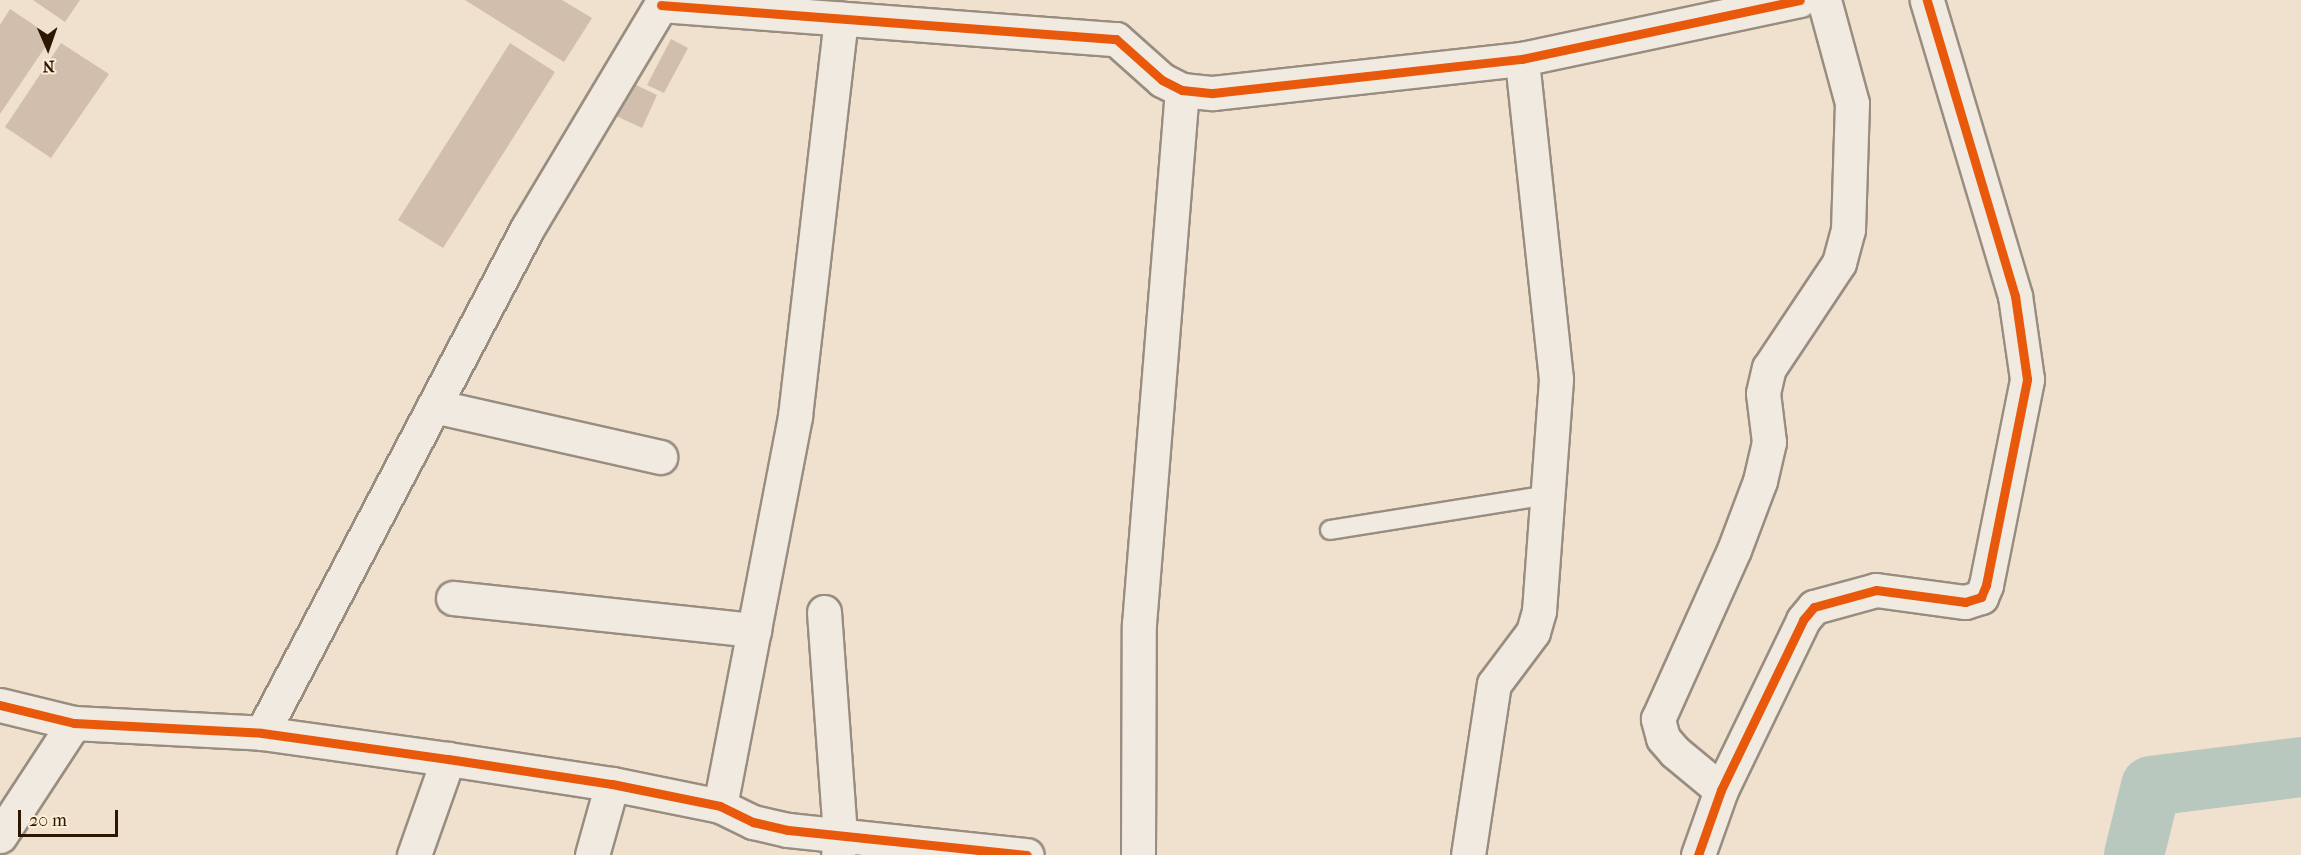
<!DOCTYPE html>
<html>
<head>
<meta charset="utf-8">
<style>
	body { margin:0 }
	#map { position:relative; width:2301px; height:855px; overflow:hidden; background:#f0e1ce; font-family:"IM FELL French Canon",serif }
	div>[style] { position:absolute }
	.river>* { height:60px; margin:-30px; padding:0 30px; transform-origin:30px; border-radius:30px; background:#b8c8be }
	.building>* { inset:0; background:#d1bead }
	.roads { filter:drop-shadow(2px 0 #998d80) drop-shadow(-2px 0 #998d80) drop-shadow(0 2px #998d80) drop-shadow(0 -2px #998d80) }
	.service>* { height:18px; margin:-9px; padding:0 9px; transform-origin:9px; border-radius:9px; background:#f1eae1 }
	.minor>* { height:33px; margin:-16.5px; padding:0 16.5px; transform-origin:16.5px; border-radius:16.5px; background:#f1eae1 }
	.cycleway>* { height:9px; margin:-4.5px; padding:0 4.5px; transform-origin:4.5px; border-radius:4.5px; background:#e8590c }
	span { translate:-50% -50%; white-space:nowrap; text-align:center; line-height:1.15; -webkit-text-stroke:4.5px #feedd7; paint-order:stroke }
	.north { position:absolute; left:18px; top:18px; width:60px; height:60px; -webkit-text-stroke:4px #feedd7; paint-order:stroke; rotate:178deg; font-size:16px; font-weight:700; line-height:24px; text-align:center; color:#2d1700 }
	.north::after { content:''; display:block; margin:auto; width:21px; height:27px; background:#2d1700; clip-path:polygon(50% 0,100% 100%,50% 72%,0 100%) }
	.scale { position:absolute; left:18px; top:810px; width:100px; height:27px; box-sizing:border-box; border:3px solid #2d1700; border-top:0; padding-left:8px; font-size:18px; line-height:21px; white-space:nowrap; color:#2d1700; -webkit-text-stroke:4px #feedd7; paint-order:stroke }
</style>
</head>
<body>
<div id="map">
	<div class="river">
		<i style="left:2134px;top:855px;width:71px;rotate:-76.2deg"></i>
		<i style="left:2151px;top:786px;width:151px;rotate:-7.2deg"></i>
	</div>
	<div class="building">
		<i style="clip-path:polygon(33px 0,80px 0,65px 22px)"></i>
		<i style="clip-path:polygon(465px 0,562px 0,592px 18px,564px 62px)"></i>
		<i style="clip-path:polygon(10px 9px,52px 37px,0 114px,0 25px)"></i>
		<i style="clip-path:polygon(671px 39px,688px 48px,664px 93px,647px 85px)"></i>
		<i style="clip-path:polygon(61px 43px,109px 74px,51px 158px,5px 127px)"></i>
		<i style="clip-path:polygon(510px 43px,555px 72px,443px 248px,398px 220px)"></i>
		<i style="clip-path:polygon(630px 82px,657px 95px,642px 128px,614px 115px)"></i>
	</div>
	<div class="roads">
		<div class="service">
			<i style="left:1330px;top:530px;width:221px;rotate:-9.1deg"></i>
		</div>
		<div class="minor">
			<i style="left:661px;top:5px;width:456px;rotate:4.3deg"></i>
			<i style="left:1116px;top:39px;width:62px;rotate:41.7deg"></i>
			<i style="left:1162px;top:80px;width:22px;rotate:27deg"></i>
			<i style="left:1182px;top:90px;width:31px;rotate:6deg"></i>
			<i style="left:1213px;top:93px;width:311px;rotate:-6.3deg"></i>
			<i style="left:1522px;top:59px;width:284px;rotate:-12deg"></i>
			<i style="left:434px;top:406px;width:232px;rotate:12.7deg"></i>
			<i style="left:453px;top:598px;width:303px;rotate:6.1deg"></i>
			<i style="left:824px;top:612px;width:226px;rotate:85.9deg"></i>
			<i style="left:840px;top:837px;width:18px;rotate:96deg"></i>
			<i style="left:0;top:705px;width:76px;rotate:13.7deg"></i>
			<i style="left:74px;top:723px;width:188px;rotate:3deg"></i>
			<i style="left:262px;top:733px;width:188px;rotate:8deg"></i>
			<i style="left:448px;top:759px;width:166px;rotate:8.7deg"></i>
			<i style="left:612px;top:784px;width:110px;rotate:11.5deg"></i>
			<i style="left:720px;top:806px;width:37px;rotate:26deg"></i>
			<i style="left:753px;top:822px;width:36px;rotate:13deg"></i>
			<i style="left:788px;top:830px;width:240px;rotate:6deg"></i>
			<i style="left:262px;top:733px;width:572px;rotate:-62.27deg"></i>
			<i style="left:528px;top:227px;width:265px;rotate:-59.1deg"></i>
			<i style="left:1721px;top:790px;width:60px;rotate:-140.4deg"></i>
			<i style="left:1675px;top:752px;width:18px;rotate:-131deg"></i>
			<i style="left:1663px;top:738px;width:20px;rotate:-105deg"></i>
			<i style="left:1658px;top:719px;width:185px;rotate:-65.8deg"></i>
			<i style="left:1734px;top:550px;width:74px;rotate:-69.4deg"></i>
			<i style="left:1760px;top:481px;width:40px;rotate:-77deg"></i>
			<i style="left:1769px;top:442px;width:49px;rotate:-97deg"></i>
			<i style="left:1763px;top:393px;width:26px;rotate:-77deg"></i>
			<i style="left:1769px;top:368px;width:126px;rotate:-56.3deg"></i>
			<i style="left:1839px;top:263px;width:34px;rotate:-75deg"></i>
			<i style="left:1848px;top:230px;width:127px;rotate:-88.2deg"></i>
			<i style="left:1852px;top:103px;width:107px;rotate:-105.2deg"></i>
			<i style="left:720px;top:806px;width:397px;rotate:-79.1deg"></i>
			<i style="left:795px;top:416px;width:400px;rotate:-83.4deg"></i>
			<i style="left:0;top:836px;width:135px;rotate:-56.8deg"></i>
			<i style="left:414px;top:855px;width:102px;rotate:-70.5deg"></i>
			<i style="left:592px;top:855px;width:74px;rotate:-74.3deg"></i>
			<i style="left:1138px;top:855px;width:231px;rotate:-89.8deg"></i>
			<i style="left:1139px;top:624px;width:536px;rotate:-85.4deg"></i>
			<i style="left:1468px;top:855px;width:173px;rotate:-81.4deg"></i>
			<i style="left:1494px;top:684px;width:65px;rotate:-53.1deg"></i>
			<i style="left:1533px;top:632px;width:22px;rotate:-74deg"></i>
			<i style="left:1539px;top:611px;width:233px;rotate:-85.8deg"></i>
			<i style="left:1556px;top:379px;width:322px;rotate:-96.1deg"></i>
			<i style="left:1698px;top:855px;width:69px;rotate:-70.5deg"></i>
			<i style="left:1721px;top:790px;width:189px;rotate:-64.2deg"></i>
			<i style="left:1803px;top:620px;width:17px;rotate:-50deg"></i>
			<i style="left:1814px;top:607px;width:64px;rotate:-15.3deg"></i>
			<i style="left:1876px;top:590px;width:90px;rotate:7.7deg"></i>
			<i style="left:1965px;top:602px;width:17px;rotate:-17deg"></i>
			<i style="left:1981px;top:597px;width:13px;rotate:-67deg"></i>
			<i style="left:1986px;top:585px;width:210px;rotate:-78.7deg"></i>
			<i style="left:2027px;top:379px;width:84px;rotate:-98.2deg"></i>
			<i style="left:2015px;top:296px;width:309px;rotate:-106.6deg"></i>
		</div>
	</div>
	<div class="cycleway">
		<i style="left:661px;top:5px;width:456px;rotate:4.3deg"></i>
		<i style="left:1116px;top:39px;width:62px;rotate:41.7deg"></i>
		<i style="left:1162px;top:80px;width:22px;rotate:27deg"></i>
		<i style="left:1182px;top:90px;width:31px;rotate:6deg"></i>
		<i style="left:1213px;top:93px;width:311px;rotate:-6.3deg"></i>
		<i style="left:1522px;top:59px;width:284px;rotate:-12deg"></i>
		<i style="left:0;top:705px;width:76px;rotate:13.7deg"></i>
		<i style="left:74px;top:723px;width:188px;rotate:3deg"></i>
		<i style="left:262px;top:733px;width:188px;rotate:8deg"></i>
		<i style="left:448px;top:759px;width:166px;rotate:8.7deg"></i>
		<i style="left:612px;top:784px;width:110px;rotate:11.5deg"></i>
		<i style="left:720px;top:806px;width:37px;rotate:26deg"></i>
		<i style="left:753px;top:822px;width:36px;rotate:13deg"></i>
		<i style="left:788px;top:830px;width:240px;rotate:6deg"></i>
		<i style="left:1698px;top:855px;width:69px;rotate:-70.5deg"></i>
		<i style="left:1721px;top:790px;width:189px;rotate:-64.2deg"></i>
		<i style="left:1803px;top:620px;width:17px;rotate:-50deg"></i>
		<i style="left:1814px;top:607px;width:64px;rotate:-15.3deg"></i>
		<i style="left:1876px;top:590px;width:90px;rotate:7.7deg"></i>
		<i style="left:1965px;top:602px;width:17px;rotate:-17deg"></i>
		<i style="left:1981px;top:597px;width:13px;rotate:-67deg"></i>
		<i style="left:1986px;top:585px;width:210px;rotate:-78.7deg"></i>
		<i style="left:2027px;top:379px;width:84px;rotate:-98.2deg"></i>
		<i style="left:2015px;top:296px;width:309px;rotate:-106.6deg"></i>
	</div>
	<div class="north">N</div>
	<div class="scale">20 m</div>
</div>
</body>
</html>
